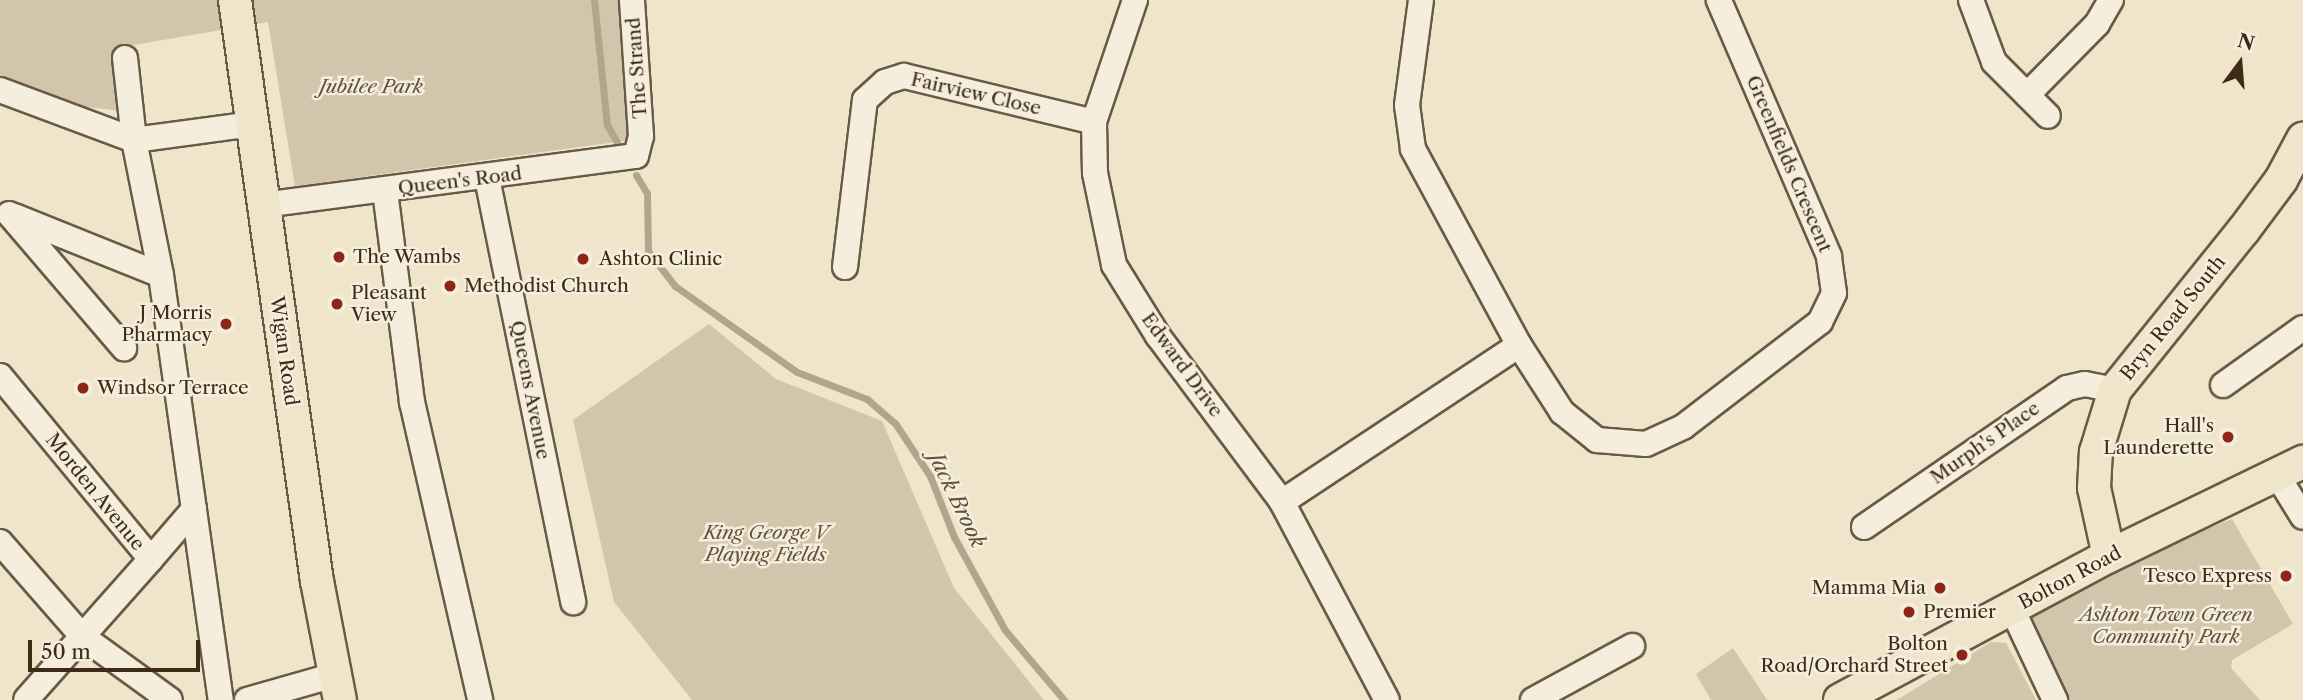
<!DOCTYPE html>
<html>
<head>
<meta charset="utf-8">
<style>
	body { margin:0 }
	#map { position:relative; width:2303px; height:700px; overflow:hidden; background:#efe5ca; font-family:"Libre Caslon Text",serif }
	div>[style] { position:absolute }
	.green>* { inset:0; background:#d1c5ac }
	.stream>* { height:7px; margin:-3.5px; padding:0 3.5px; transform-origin:3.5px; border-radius:3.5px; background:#b2a58d }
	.roads { filter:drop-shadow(2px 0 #6a5944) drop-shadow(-2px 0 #6a5944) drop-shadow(0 2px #6a5944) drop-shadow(0 -2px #6a5944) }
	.minor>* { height:24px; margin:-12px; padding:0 12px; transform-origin:12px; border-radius:12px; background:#f5eedd }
	.major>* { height:32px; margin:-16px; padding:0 16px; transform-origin:16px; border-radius:16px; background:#efe5ca }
	.dots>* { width:19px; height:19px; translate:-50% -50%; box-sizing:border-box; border:4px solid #f5eedd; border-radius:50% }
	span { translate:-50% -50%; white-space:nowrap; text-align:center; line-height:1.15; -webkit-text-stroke:5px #f5eedd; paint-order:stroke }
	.street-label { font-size:19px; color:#3d2a17 }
	.park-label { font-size:19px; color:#62513c; font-style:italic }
	.poi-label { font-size:19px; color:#3d2a17 }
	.left { translate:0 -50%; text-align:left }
	.right { translate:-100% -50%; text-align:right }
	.water-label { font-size:21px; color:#604f3a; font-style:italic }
	.north { position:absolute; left:2205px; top:28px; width:70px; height:70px; -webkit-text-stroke:5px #f5eedd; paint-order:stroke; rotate:16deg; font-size:19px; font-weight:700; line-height:28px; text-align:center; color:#3d2a17 }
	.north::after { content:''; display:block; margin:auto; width:24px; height:32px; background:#3d2a17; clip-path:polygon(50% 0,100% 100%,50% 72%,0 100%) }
	.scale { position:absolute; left:28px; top:640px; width:172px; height:32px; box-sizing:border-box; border:4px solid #3d2a17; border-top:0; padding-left:9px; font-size:21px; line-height:24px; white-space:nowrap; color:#3d2a17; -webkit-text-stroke:5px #f5eedd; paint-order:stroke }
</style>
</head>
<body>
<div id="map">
	<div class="green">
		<i style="clip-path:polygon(0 0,625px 0,631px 140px,295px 186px,268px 22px,116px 48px,122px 111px,70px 105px,0 79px)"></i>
		<i style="clip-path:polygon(709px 324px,776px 379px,882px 421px,954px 588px,1044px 700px,692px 700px,614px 602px,573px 420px)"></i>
		<i style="clip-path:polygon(2232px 519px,2293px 624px,2232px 660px,2231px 668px,2260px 700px,2055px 700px,2012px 609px)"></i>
		<i style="clip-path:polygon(1991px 642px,2006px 643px,2036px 700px,1897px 700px)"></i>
		<i style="clip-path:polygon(1733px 648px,1767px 700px,1711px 700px,1696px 674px)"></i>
	</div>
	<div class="stream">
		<i style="left:594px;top:0;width:126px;rotate:84.1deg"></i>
		<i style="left:607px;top:125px;width:20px;rotate:60deg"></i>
		<i style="left:636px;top:175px;width:21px;rotate:59deg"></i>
		<i style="left:647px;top:193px;width:58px;rotate:89deg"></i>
		<i style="left:648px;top:251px;width:44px;rotate:52.4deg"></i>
		<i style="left:675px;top:286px;width:149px;rotate:35.2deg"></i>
		<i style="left:797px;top:372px;width:75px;rotate:21.1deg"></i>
		<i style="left:867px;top:399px;width:37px;rotate:41deg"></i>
		<i style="left:895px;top:423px;width:64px;rotate:56.6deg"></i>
		<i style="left:930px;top:476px;width:66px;rotate:68.5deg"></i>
		<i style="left:954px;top:537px;width:106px;rotate:61.3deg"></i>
		<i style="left:1005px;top:630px;width:92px;rotate:49.9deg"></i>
	</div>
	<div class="roads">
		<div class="minor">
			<i style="left:1135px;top:0;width:129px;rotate:108.6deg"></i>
			<i style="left:1094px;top:122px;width:51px;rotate:88.9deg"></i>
			<i style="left:1095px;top:173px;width:94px;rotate:78.3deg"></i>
			<i style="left:1114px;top:265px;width:84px;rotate:58.2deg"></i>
			<i style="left:1158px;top:336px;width:207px;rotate:53.2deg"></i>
			<i style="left:1282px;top:502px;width:224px;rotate:62.1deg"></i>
			<i style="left:1421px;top:0;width:106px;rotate:97.6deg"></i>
			<i style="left:1407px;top:105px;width:44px;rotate:82.2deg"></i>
			<i style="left:1413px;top:149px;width:223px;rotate:61.6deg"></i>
			<i style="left:1519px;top:345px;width:80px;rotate:57.3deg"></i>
			<i style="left:1562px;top:412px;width:45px;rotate:38.7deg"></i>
			<i style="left:1597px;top:440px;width:49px;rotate:4.7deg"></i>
			<i style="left:1646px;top:444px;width:41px;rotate:-24.7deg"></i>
			<i style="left:1683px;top:427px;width:173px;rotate:-37.5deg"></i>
			<i style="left:1820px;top:322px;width:32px;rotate:-64deg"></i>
			<i style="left:1834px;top:293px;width:37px;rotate:-98deg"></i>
			<i style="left:1829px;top:256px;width:279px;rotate:-113.3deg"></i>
			<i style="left:1971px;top:0;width:66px;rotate:69.6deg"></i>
			<i style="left:1994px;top:62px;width:76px;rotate:45deg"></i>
			<i style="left:125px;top:58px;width:82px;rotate:83.7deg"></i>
			<i style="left:134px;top:140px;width:138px;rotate:78.7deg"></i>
			<i style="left:161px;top:275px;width:429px;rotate:82deg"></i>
			<i style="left:0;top:90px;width:143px;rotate:20.5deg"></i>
			<i style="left:134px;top:140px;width:119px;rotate:-7.7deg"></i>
			<i style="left:2027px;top:95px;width:100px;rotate:-45.4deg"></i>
			<i style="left:2097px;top:24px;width:28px;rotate:-60deg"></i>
			<i style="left:487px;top:178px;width:433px;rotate:78.5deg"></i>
			<i style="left:385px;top:191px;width:213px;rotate:82.7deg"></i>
			<i style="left:412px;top:402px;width:306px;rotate:77.1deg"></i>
			<i style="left:263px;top:205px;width:376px;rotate:-7.5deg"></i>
			<i style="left:636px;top:156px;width:21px;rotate:-76deg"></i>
			<i style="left:641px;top:136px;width:136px;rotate:-93.8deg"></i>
			<i style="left:9px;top:214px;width:177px;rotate:49.4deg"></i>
			<i style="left:14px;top:216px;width:158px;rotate:21.9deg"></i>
			<i style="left:845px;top:267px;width:168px;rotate:-83.2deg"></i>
			<i style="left:865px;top:100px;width:27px;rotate:-42deg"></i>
			<i style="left:885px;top:82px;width:20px;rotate:-18deg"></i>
			<i style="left:904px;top:76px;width:195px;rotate:13.6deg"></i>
			<i style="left:0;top:376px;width:237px;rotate:50.5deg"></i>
			<i style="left:151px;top:559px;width:188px;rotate:131.6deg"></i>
			<i style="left:2223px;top:385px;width:98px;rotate:-35.5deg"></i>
			<i style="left:2277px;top:475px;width:49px;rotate:58.2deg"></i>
			<i style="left:1282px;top:502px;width:284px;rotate:-33.5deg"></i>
			<i style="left:1864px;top:527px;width:246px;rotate:-34.4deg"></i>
			<i style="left:2067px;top:388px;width:18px;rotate:-13deg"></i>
			<i style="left:2085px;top:384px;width:31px;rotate:11deg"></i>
			<i style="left:0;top:542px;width:126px;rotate:48.9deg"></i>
			<i style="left:83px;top:637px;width:107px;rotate:35.9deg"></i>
			<i style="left:151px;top:559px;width:66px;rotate:-49.3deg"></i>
			<i style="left:2012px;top:609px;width:101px;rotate:64.7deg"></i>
			<i style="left:247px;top:700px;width:91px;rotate:-15.9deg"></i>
			<i style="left:1533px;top:700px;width:113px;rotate:-28.6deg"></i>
		</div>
		<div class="major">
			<i style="left:235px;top:0;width:587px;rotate:81.97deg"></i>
			<i style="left:317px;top:581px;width:121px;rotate:79.1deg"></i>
			<i style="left:2109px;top:556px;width:70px;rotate:-102.4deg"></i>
			<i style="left:2094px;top:488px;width:36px;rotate:-87deg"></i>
			<i style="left:2096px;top:452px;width:65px;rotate:-73deg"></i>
			<i style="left:2115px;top:390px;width:204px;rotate:-51.2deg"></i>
			<i style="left:2243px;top:231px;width:64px;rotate:-53.3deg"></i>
			<i style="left:2281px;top:180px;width:47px;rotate:-61.8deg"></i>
			<i style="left:1840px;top:700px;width:305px;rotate:-28.2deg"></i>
			<i style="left:2109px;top:556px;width:216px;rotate:-25.9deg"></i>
		</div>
	</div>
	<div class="dots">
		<i style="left:339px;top:257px;background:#8f2418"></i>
		<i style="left:583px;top:259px;background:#8f2418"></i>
		<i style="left:450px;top:286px;background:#8f2418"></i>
		<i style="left:337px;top:304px;background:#8f2418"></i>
		<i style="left:226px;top:324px;background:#8f2418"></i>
		<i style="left:83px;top:388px;background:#8f2418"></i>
		<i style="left:2228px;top:437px;background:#8f2418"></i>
		<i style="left:2286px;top:576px;background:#8f2418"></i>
		<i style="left:1940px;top:588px;background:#8f2418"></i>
		<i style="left:1909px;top:612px;background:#8f2418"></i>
		<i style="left:1962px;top:655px;background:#8f2418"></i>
	</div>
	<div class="street-label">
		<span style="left:637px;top:68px;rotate:-94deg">The Strand</span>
		<span style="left:976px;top:94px;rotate:13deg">Fairview Close</span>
		<span style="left:1789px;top:164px;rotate:67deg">Greenfields Crescent</span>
		<span style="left:460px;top:181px;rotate:-7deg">Queen's Road</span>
		<span style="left:2173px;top:318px;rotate:-51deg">Bryn Road South</span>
		<span style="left:284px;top:351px;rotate:82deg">Wigan Road</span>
		<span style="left:1182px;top:365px;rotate:54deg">Edward Drive</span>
		<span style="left:530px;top:390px;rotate:79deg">Queens Avenue</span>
		<span style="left:1985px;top:443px;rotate:-35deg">Murph's Place</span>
		<span style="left:95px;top:492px;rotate:51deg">Morden Avenue</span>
		<span style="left:2070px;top:578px;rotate:-28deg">Bolton Road</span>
	</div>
	<div class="park-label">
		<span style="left:371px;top:87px">Jubilee Park</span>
		<span style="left:766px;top:544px">King George V<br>Playing Fields</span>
		<span style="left:2166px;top:626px">Ashton Town Green<br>Community Park</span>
	</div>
	<div class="poi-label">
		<span class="left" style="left:353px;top:257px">The Wambs</span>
		<span class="left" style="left:599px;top:259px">Ashton Clinic</span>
		<span class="left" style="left:464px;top:286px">Methodist Church</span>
		<span class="left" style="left:351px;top:304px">Pleasant<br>View</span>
		<span class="right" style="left:212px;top:324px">J Morris<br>Pharmacy</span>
		<span class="left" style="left:97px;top:388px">Windsor Terrace</span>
		<span class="right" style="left:2214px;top:437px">Hall's<br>Launderette</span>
		<span class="right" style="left:2272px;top:576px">Tesco Express</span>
		<span class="right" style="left:1926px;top:588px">Mamma Mia</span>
		<span class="left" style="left:1923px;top:612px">Premier</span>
		<span class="right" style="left:1948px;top:655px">Bolton<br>Road/Orchard Street</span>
	</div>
	<div class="water-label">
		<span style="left:957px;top:500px;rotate:64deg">Jack Brook</span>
	</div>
	<div class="north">N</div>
	<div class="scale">50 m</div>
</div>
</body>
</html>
